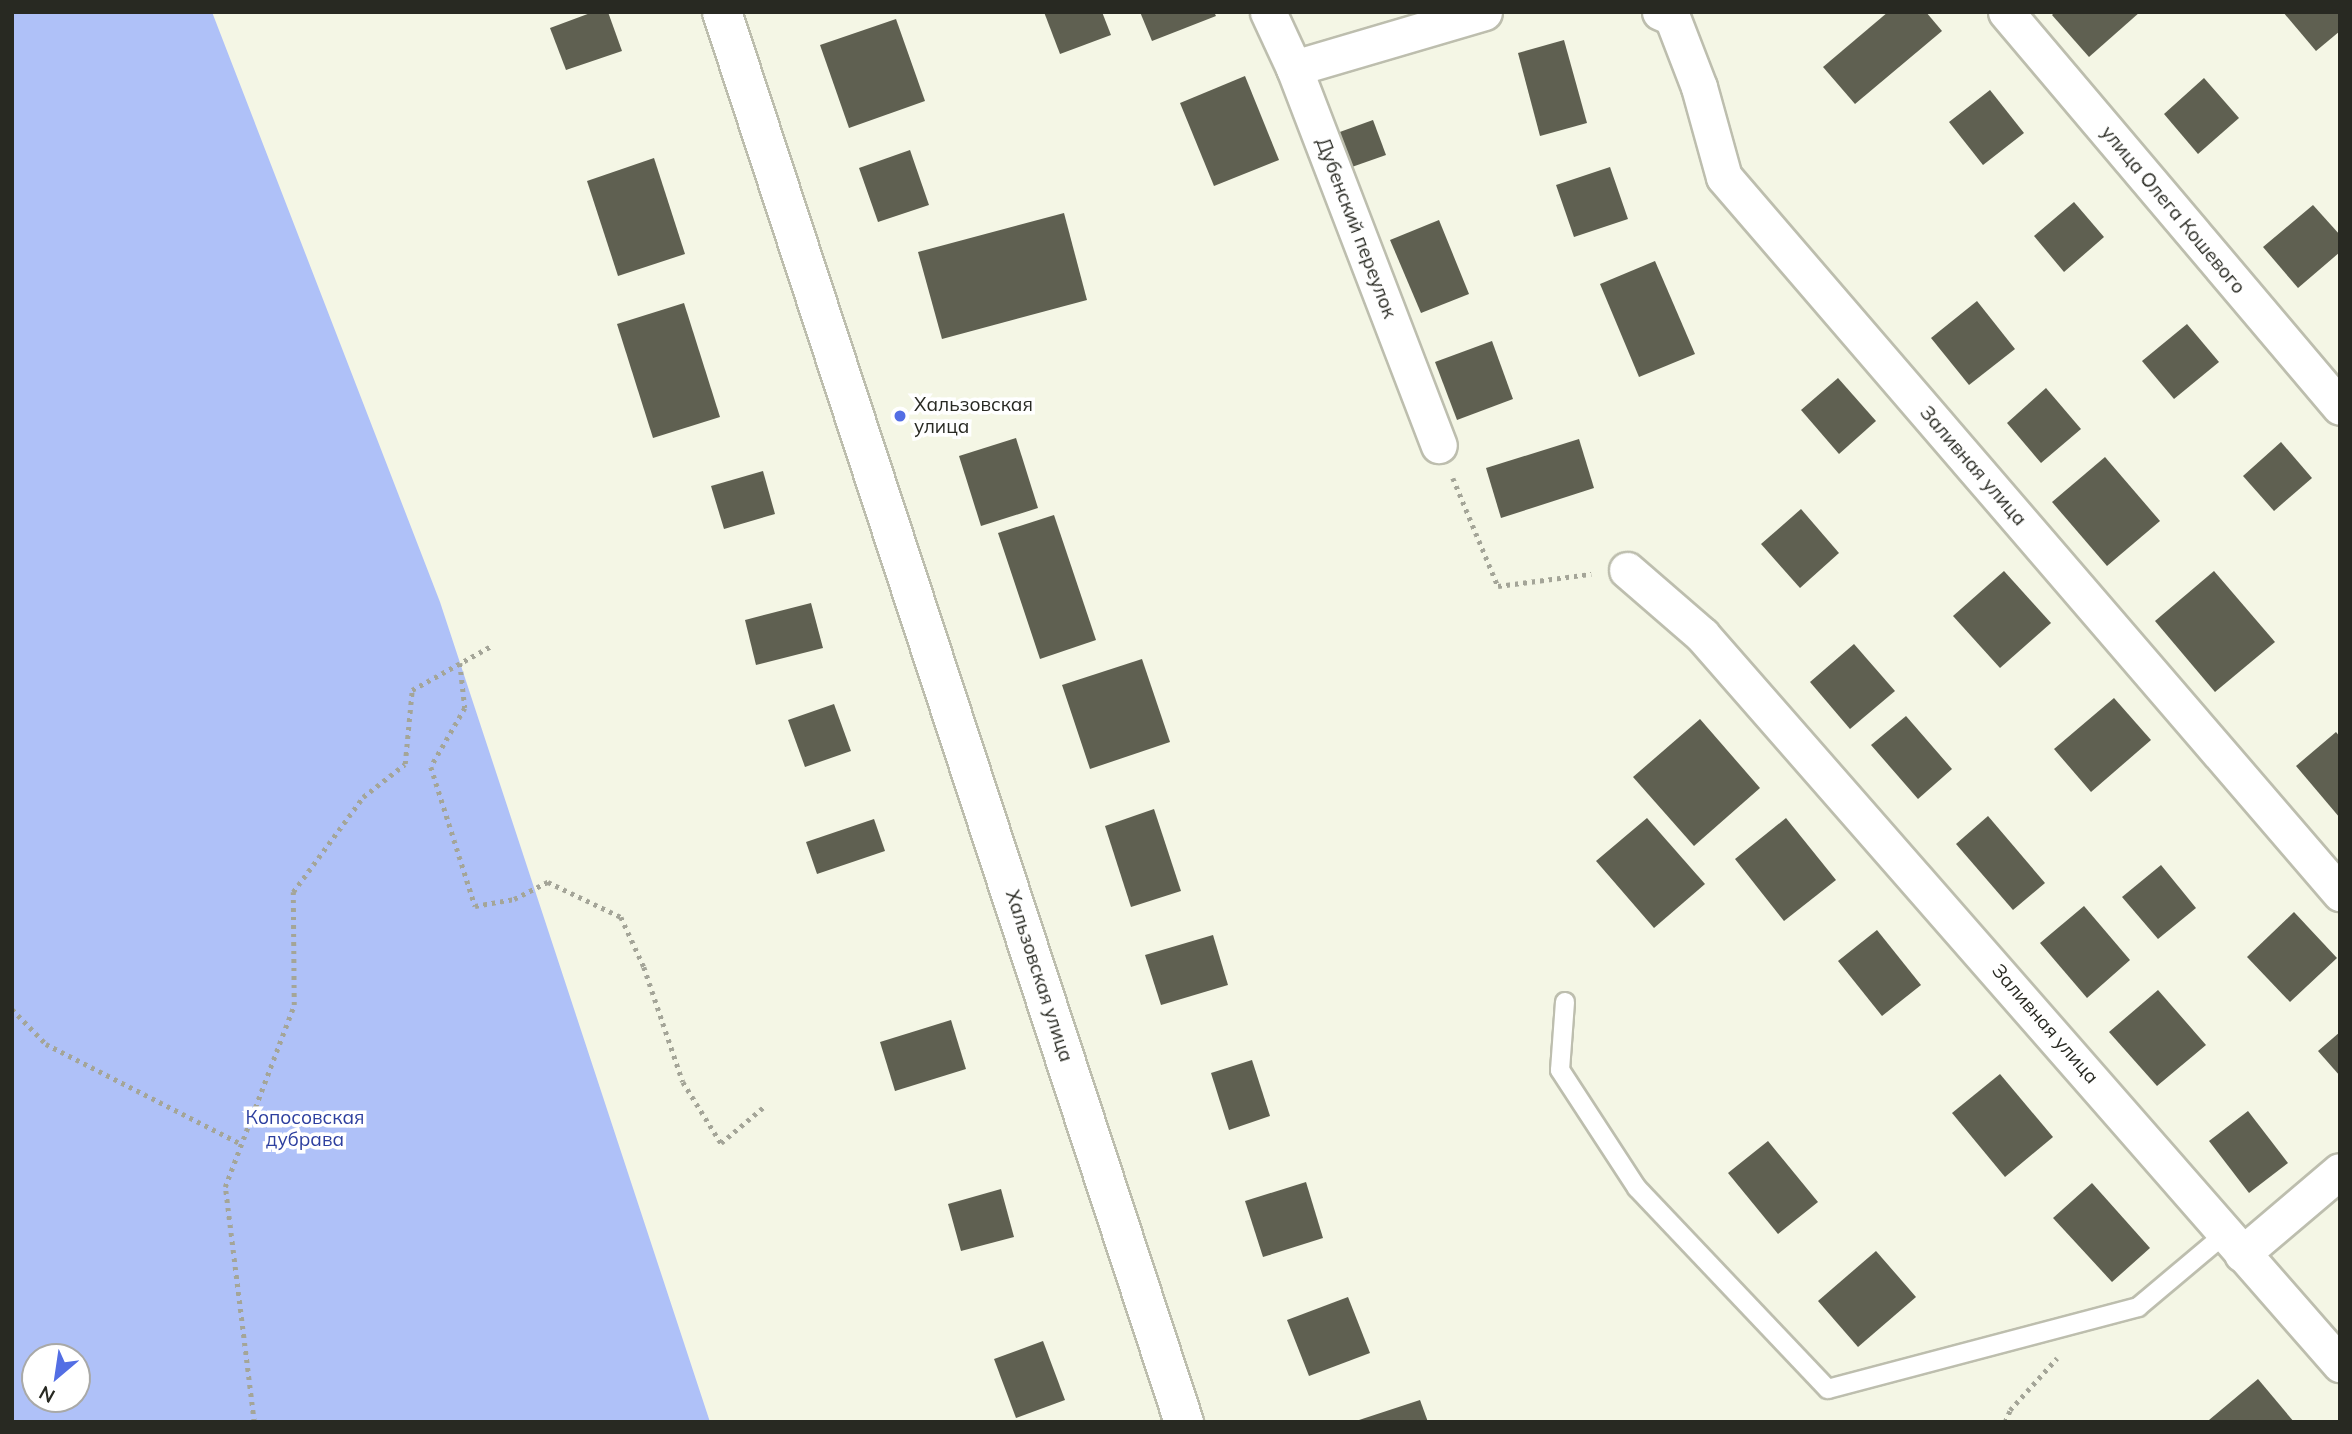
<!DOCTYPE html>
<html>
<head>
<meta charset="utf-8">
<style>
	body { margin:0 }
	#map { position:relative; width:2352px; height:1434px; overflow:hidden; background:#f4f6e5; font-family:Mulish,sans-serif }
	div>[style] { position:absolute }
	.green>* { inset:0; background:#afc1f8 }
	.building>* { inset:0; background:#5f6051 }
	.path>* { height:4.5px; margin-top:-2.25px; transform-origin:0; background:repeating-linear-gradient(90deg,#a4a598 0 3.5px,transparent 0 8.5px) }
	.roads { filter:drop-shadow(2px 0 #bdbeae) drop-shadow(-2px 0 #bdbeae) drop-shadow(0 2px #bdbeae) drop-shadow(0 -2px #bdbeae) }
	.service>* { height:18px; margin:-9px; padding:0 9px; transform-origin:9px; border-radius:9px; background:#fff }
	.minor>* { height:35px; margin:-17.5px; padding:0 17.5px; transform-origin:17.5px; border-radius:17.5px; background:#fff }
	.primary>* { height:38px; margin:-19px; padding:0 19px; transform-origin:19px; border-radius:19px; background:#fff }
	.dots>* { width:19px; height:19px; translate:-50% -50%; box-sizing:border-box; border:4px solid #fff; border-radius:50% }
	span { translate:-50% -50%; white-space:nowrap; text-align:center; line-height:1.15; -webkit-text-stroke:7px #fff; paint-order:stroke }
	.street-label { font-size:19px; color:#282922 }
	.poi-label { font-size:19px; color:#282922 }
	.left { translate:0 -50%; text-align:left }
	.park-label { font-size:19px; color:#2d3f9f }
	.frame { position:absolute; inset:0; border:14px solid #282922; pointer-events:none }
	.north { position:absolute; left:21px; top:1343px; width:70px; height:70px; box-sizing:border-box; background:#fff; border:2px solid #a9a9a7; border-radius:50%; rotate:209deg; font-size:19px; font-weight:700; line-height:28px; text-align:center; color:#282922 }
	.north::after { content:''; display:block; margin:auto; width:24px; height:32px; background:#536ee4; clip-path:polygon(50% 0,100% 100%,50% 72%,0 100%) }
</style>
</head>
<body>
<div id="map">
	<div class="green">
		<i style="clip-path:polygon(evenodd,12px 12px,212px 12px,440px 602px,710px 1422px,12px 1422px,12px 12px,35px 1357px,77px 1357px,77px 1399px,35px 1399px,35px 1357px)"></i>
	</div>
	<div class="building">
		<i style="clip-path:polygon(593px 12px,608px 12px,622px 51px,566px 70px,550px 28px)"></i>
		<i style="clip-path:polygon(1044px 12px,1102px 12px,1111px 35px,1060px 54px)"></i>
		<i style="clip-path:polygon(1140px 12px,1214px 12px,1216px 16px,1152px 41px)"></i>
		<i style="clip-path:polygon(1888px 12px,1926px 12px,1942px 31px,1855px 104px,1823px 67px)"></i>
		<i style="clip-path:polygon(2055px 12px,2140px 12px,2089px 57px,2052px 15px)"></i>
		<i style="clip-path:polygon(2283px 12px,2340px 12px,2340px 31px,2316px 51px)"></i>
		<i style="clip-path:polygon(896px 19px,925px 101px,849px 128px,820px 45px)"></i>
		<i style="clip-path:polygon(1564px 40px,1587px 123px,1540px 136px,1518px 53px)"></i>
		<i style="clip-path:polygon(1245px 76px,1279px 160px,1214px 186px,1180px 103px)"></i>
		<i style="clip-path:polygon(2204px 78px,2239px 118px,2198px 154px,2164px 114px)"></i>
		<i style="clip-path:polygon(1990px 90px,2024px 133px,1983px 165px,1949px 122px)"></i>
		<i style="clip-path:polygon(1373px 120px,1386px 155px,1349px 168px,1337px 133px)"></i>
		<i style="clip-path:polygon(910px 150px,929px 205px,878px 222px,859px 168px)"></i>
		<i style="clip-path:polygon(654px 158px,685px 254px,618px 276px,587px 181px)"></i>
		<i style="clip-path:polygon(1610px 167px,1628px 219px,1574px 237px,1556px 185px)"></i>
		<i style="clip-path:polygon(2074px 202px,2104px 237px,2064px 272px,2034px 236px)"></i>
		<i style="clip-path:polygon(2313px 205px,2340px 235px,2340px 252px,2298px 288px,2263px 247px)"></i>
		<i style="clip-path:polygon(1064px 213px,1087px 300px,942px 339px,918px 252px)"></i>
		<i style="clip-path:polygon(1439px 220px,1469px 294px,1421px 313px,1390px 240px)"></i>
		<i style="clip-path:polygon(1655px 261px,1695px 354px,1639px 377px,1600px 284px)"></i>
		<i style="clip-path:polygon(1977px 301px,2015px 349px,1969px 385px,1931px 338px)"></i>
		<i style="clip-path:polygon(684px 303px,720px 417px,653px 438px,617px 324px)"></i>
		<i style="clip-path:polygon(2187px 324px,2219px 362px,2174px 399px,2142px 361px)"></i>
		<i style="clip-path:polygon(1492px 341px,1513px 399px,1457px 420px,1435px 362px)"></i>
		<i style="clip-path:polygon(1838px 378px,1876px 421px,1839px 454px,1801px 410px)"></i>
		<i style="clip-path:polygon(2046px 388px,2081px 429px,2041px 463px,2007px 423px)"></i>
		<i style="clip-path:polygon(1016px 438px,1038px 508px,981px 526px,959px 456px)"></i>
		<i style="clip-path:polygon(1579px 439px,1594px 488px,1501px 518px,1486px 468px)"></i>
		<i style="clip-path:polygon(2281px 442px,2312px 478px,2274px 511px,2243px 476px)"></i>
		<i style="clip-path:polygon(2105px 457px,2160px 521px,2107px 566px,2052px 502px)"></i>
		<i style="clip-path:polygon(763px 471px,775px 514px,724px 529px,711px 486px)"></i>
		<i style="clip-path:polygon(1801px 509px,1839px 553px,1800px 588px,1761px 544px)"></i>
		<i style="clip-path:polygon(1054px 515px,1096px 640px,1040px 659px,998px 533px)"></i>
		<i style="clip-path:polygon(2004px 571px,2051px 623px,2000px 668px,1953px 616px)"></i>
		<i style="clip-path:polygon(2214px 571px,2275px 642px,2215px 692px,2155px 621px)"></i>
		<i style="clip-path:polygon(811px 603px,823px 648px,756px 665px,745px 620px)"></i>
		<i style="clip-path:polygon(1854px 644px,1895px 691px,1850px 729px,1810px 682px)"></i>
		<i style="clip-path:polygon(1142px 659px,1170px 742px,1090px 769px,1062px 685px)"></i>
		<i style="clip-path:polygon(2114px 698px,2151px 740px,2091px 792px,2054px 749px)"></i>
		<i style="clip-path:polygon(834px 704px,851px 751px,805px 767px,788px 720px)"></i>
		<i style="clip-path:polygon(1906px 716px,1952px 769px,1918px 799px,1871px 745px)"></i>
		<i style="clip-path:polygon(1700px 719px,1760px 788px,1694px 846px,1633px 777px)"></i>
		<i style="clip-path:polygon(2336px 732px,2340px 737px,2340px 818px,2296px 766px)"></i>
		<i style="clip-path:polygon(1154px 809px,1181px 891px,1131px 907px,1105px 826px)"></i>
		<i style="clip-path:polygon(1988px 816px,2045px 883px,2013px 910px,1956px 844px)"></i>
		<i style="clip-path:polygon(1647px 818px,1705px 884px,1654px 928px,1596px 861px)"></i>
		<i style="clip-path:polygon(1786px 818px,1836px 880px,1784px 921px,1735px 859px)"></i>
		<i style="clip-path:polygon(874px 819px,885px 851px,817px 874px,806px 842px)"></i>
		<i style="clip-path:polygon(2161px 865px,2196px 908px,2158px 939px,2122px 897px)"></i>
		<i style="clip-path:polygon(2084px 906px,2130px 960px,2087px 998px,2040px 943px)"></i>
		<i style="clip-path:polygon(2294px 912px,2337px 958px,2290px 1002px,2247px 957px)"></i>
		<i style="clip-path:polygon(1877px 930px,1921px 985px,1882px 1016px,1838px 961px)"></i>
		<i style="clip-path:polygon(1213px 935px,1228px 985px,1161px 1005px,1145px 955px)"></i>
		<i style="clip-path:polygon(2158px 990px,2206px 1045px,2157px 1086px,2109px 1032px)"></i>
		<i style="clip-path:polygon(951px 1020px,966px 1069px,895px 1091px,880px 1042px)"></i>
		<i style="clip-path:polygon(2340px 1032px,2340px 1076px,2318px 1051px)"></i>
		<i style="clip-path:polygon(1252px 1060px,1270px 1116px,1229px 1130px,1211px 1073px)"></i>
		<i style="clip-path:polygon(2000px 1074px,2053px 1137px,2005px 1177px,1952px 1113px)"></i>
		<i style="clip-path:polygon(2248px 1111px,2288px 1163px,2249px 1193px,2209px 1141px)"></i>
		<i style="clip-path:polygon(1768px 1141px,1818px 1202px,1778px 1234px,1728px 1173px)"></i>
		<i style="clip-path:polygon(1306px 1182px,1323px 1238px,1263px 1257px,1245px 1201px)"></i>
		<i style="clip-path:polygon(2092px 1183px,2150px 1248px,2112px 1282px,2053px 1218px)"></i>
		<i style="clip-path:polygon(1001px 1189px,1014px 1237px,961px 1251px,948px 1204px)"></i>
		<i style="clip-path:polygon(1876px 1251px,1916px 1297px,1858px 1347px,1818px 1301px)"></i>
		<i style="clip-path:polygon(1348px 1297px,1370px 1353px,1309px 1376px,1287px 1320px)"></i>
		<i style="clip-path:polygon(1043px 1341px,1065px 1400px,1016px 1418px,994px 1359px)"></i>
		<i style="clip-path:polygon(2258px 1379px,2294px 1422px,2211px 1422px,2209px 1420px)"></i>
		<i style="clip-path:polygon(1420px 1400px,1428px 1422px,1356px 1422px,1356px 1421px)"></i>
	</div>
	<div class="path">
		<i style="left:1453px;top:478px;width:117px;rotate:67.4deg"></i>
		<i style="left:1498px;top:586px;width:94px;rotate:-7.4deg"></i>
		<i style="left:460px;top:663px;width:45px;rotate:83.7deg"></i>
		<i style="left:465px;top:708px;width:68px;rotate:120deg"></i>
		<i style="left:431px;top:767px;width:146px;rotate:72.4deg"></i>
		<i style="left:475px;top:906px;width:40px;rotate:-10deg"></i>
		<i style="left:514px;top:899px;width:38px;rotate:-27deg"></i>
		<i style="left:548px;top:882px;width:81px;rotate:25.6deg"></i>
		<i style="left:621px;top:917px;width:55px;rotate:65.3deg"></i>
		<i style="left:644px;top:967px;width:121px;rotate:71.3deg"></i>
		<i style="left:683px;top:1082px;width:72px;rotate:58.1deg"></i>
		<i style="left:721px;top:1143px;width:59px;rotate:-40.2deg"></i>
		<i style="left:12px;top:1009px;width:49px;rotate:45.8deg"></i>
		<i style="left:46px;top:1044px;width:219px;rotate:27.1deg"></i>
		<i style="left:254px;top:1422px;width:237px;rotate:-97deg"></i>
		<i style="left:225px;top:1187px;width:195px;rotate:-69.2deg"></i>
		<i style="left:294px;top:1005px;width:113px;rotate:-90.5deg"></i>
		<i style="left:293px;top:892px;width:118px;rotate:-53.6deg"></i>
		<i style="left:363px;top:797px;width:53px;rotate:-38.2deg"></i>
		<i style="left:405px;top:764px;width:74px;rotate:-84.6deg"></i>
		<i style="left:412px;top:690px;width:90px;rotate:-29.1deg"></i>
		<i style="left:2005px;top:1422px;width:13px;rotate:-67deg"></i>
		<i style="left:2010px;top:1410px;width:70px;rotate:-47.9deg"></i>
	</div>
	<div class="roads">
		<div class="service">
			<i style="left:1565px;top:1002px;width:68px;rotate:94.2deg"></i>
			<i style="left:1560px;top:1070px;width:141px;rotate:56.9deg"></i>
			<i style="left:1637px;top:1188px;width:277px;rotate:46.5deg"></i>
			<i style="left:1828px;top:1389px;width:321px;rotate:-14.8deg"></i>
			<i style="left:2138px;top:1307px;width:114px;rotate:-40deg"></i>
		</div>
		<div class="minor">
			<i style="left:1268px;top:12px;width:62px;rotate:65.1deg"></i>
			<i style="left:1294px;top:68px;width:404px;rotate:69deg"></i>
			<i style="left:1660px;top:12px;width:13px;rotate:23deg"></i>
			<i style="left:1672px;top:17px;width:75px;rotate:68.9deg"></i>
			<i style="left:1699px;top:87px;width:93px;rotate:74.5deg"></i>
			<i style="left:1724px;top:177px;width:945px;rotate:49.29deg"></i>
			<i style="left:2006px;top:12px;width:517px;rotate:49.78deg"></i>
			<i style="left:1294px;top:68px;width:198px;rotate:-16.4deg"></i>
			<i style="left:1627px;top:570px;width:99px;rotate:40.9deg"></i>
			<i style="left:1702px;top:635px;width:969px;rotate:48.81deg"></i>
			<i style="left:2242px;top:1254px;width:128px;rotate:-40.3deg"></i>
		</div>
		<div class="primary">
			<i style="left:722px;top:12px;width:1484px;rotate:71.86deg"></i>
		</div>
	</div>
	<div class="dots">
		<i style="left:900px;top:416px;background:#536ee4"></i>
	</div>
	<div class="street-label">
		<span style="left:2173px;top:210px;rotate:50deg">улица Олега Кошевого</span>
		<span style="left:1356px;top:228px;rotate:69deg">Дубенский переулок</span>
		<span style="left:1973px;top:466px;rotate:49deg">Заливная улица</span>
		<span style="left:1039px;top:976px;rotate:72deg">Хальзовская улица</span>
		<span style="left:2045px;top:1024px;rotate:49deg">Заливная улица</span>
	</div>
	<div class="poi-label">
		<span class="left" style="left:914px;top:416px">Хальзовская<br>улица</span>
	</div>
	<div class="park-label">
		<span style="left:305px;top:1129px">Копосовская<br>дубрава</span>
	</div>
	<div class="frame"></div>
	<div class="north">N</div>
</div>
</body>
</html>
